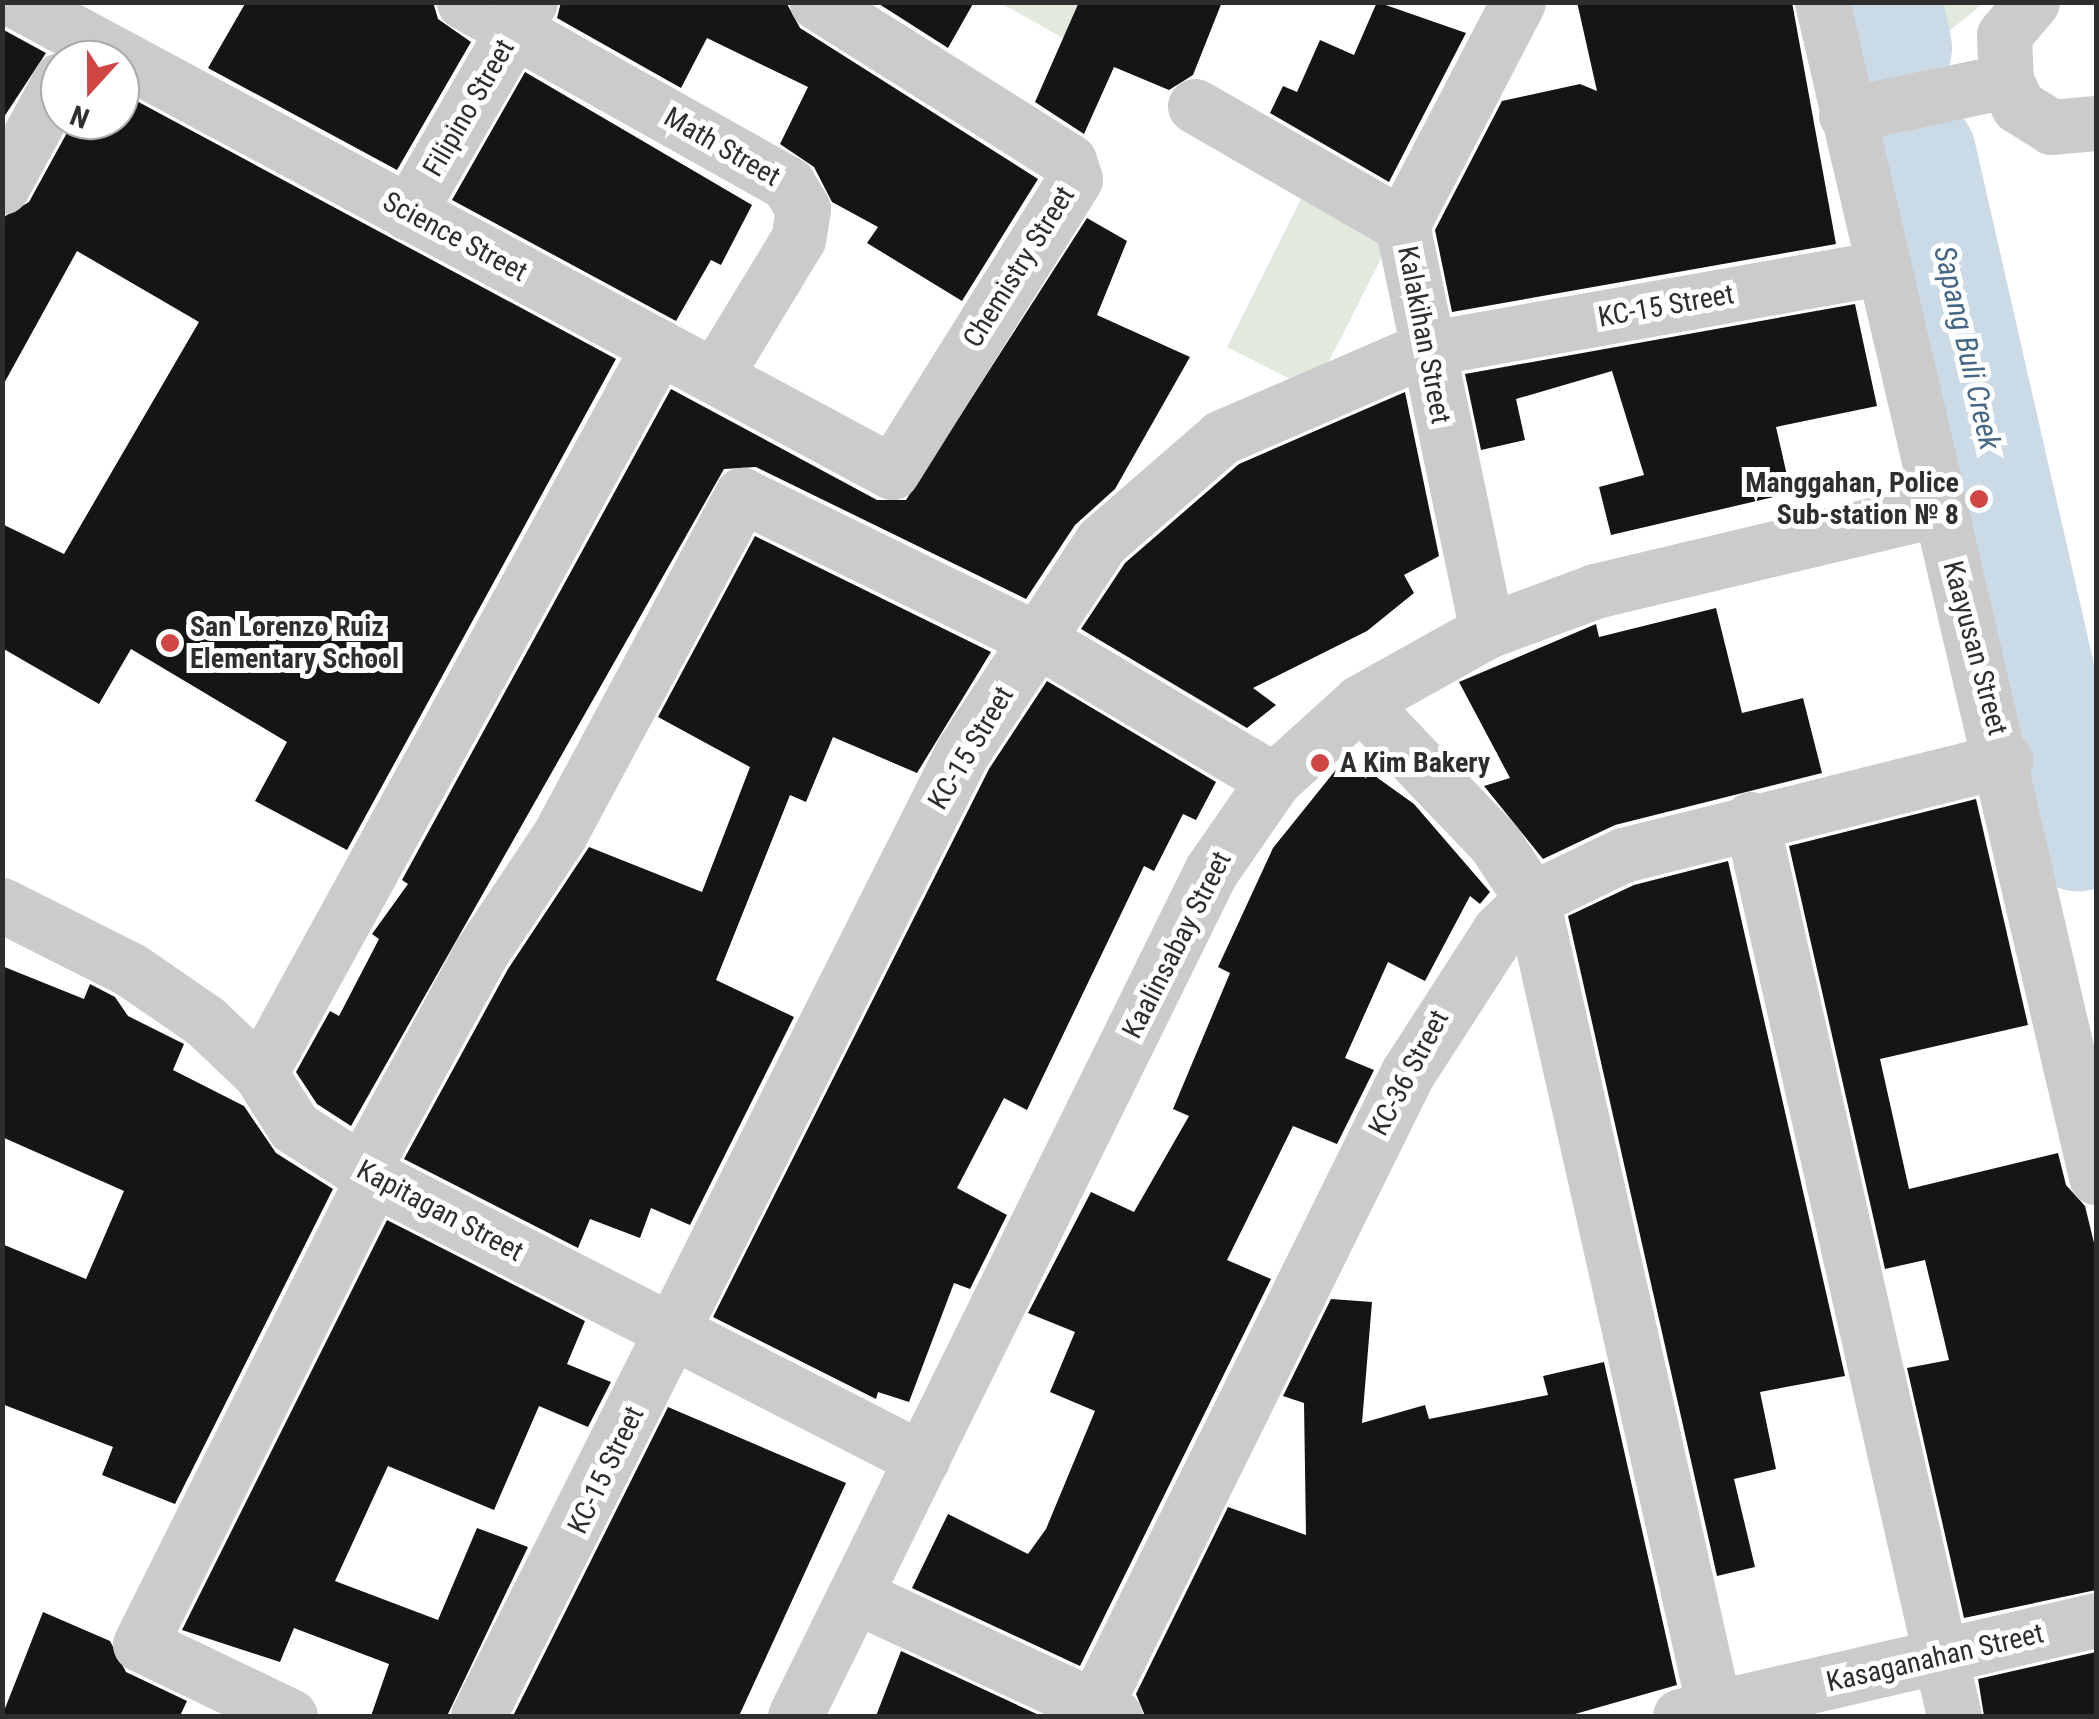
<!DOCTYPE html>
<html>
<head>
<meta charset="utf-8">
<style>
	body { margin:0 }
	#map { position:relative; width:2099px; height:1719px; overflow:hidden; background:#fff; font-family:"Roboto Condensed",sans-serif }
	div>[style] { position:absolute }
	.green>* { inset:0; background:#e2e9dd }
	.river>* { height:108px; margin:-54px; padding:0 54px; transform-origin:54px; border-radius:54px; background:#cbdae7 }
	.building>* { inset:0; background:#151515 }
	.minor>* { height:55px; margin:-27.5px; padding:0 27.5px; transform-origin:27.5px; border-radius:27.5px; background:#cbcbcb }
	.dots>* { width:28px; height:28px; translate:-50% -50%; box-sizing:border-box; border:5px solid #fff; border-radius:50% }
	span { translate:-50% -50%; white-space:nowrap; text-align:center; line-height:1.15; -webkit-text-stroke:10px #fff; paint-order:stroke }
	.street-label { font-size:28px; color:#2e2e2e }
	.poi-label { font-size:28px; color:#2e2e2e; font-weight:700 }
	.right { translate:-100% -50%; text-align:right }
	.left { translate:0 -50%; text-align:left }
	.water-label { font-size:30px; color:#466785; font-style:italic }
	.frame { position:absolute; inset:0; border:5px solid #2e2e2e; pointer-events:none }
	.north { position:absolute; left:40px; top:40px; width:100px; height:100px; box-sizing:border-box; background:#fff; border:2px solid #ababab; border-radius:50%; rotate:201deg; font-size:28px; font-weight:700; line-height:40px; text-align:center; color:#2e2e2e }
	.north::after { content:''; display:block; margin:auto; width:35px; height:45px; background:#cf4645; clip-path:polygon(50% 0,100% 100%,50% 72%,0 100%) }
</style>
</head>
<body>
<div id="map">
	<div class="green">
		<i style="clip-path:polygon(1001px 3px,1087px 3px,1068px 41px)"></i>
		<i style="clip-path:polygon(1911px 3px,1911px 2px,1984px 3px,1923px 52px)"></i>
		<i style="clip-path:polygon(1305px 191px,1393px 235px,1314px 391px,1227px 347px)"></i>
	</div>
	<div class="river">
		<i style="left:1888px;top:2px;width:47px;rotate:77.7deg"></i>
		<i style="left:1922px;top:153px;width:702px;rotate:77.15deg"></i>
	</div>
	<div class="building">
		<i style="clip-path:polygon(246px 2px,433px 2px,438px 19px,471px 42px,397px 170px,208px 68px)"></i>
		<i style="clip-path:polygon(561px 2px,786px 2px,800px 28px,1038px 179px,962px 301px,867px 243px,878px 227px,832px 202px,814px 167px,780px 144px,808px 87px,707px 38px,681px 88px,557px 18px)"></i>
		<i style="clip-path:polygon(876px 2px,974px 2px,948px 48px)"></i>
		<i style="clip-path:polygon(1079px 2px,1222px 2px,1193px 75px,1169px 90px,1114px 67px,1084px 134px,1035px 102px)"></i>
		<i style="clip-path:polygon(1377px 2px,1466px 33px,1389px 182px,1270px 113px,1283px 86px,1297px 92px,1320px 40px,1354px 55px)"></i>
		<i style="clip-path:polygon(1577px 2px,1792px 2px,1836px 244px,1452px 312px,1435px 230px,1502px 101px,1580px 84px,1597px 91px)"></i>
		<i style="clip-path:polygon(2px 29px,46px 53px,2px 120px)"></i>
		<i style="clip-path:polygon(525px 72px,752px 205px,721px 265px,711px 260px,676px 321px,452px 200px)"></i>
		<i style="clip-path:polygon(120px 92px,616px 359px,347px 850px,255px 801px,287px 742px,131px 649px,99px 704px,2px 648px,2px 524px,64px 554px,199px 322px,77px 251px,2px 387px,2px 218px,29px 202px,74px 120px,120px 120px)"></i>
		<i style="clip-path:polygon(1087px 218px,1127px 241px,1097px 315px,1190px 357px,1115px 489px,1075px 525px,1026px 599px,756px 467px,724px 469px,351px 1126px,317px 1104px,296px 1072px,330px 1011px,339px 1016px,379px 939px,372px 934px,408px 884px,402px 880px,671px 389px,877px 500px,906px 500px)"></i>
		<i style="clip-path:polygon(1855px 304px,1877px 406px,1776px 427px,1791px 493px,1611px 535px,1599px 487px,1644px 475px,1612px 371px,1516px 399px,1525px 440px,1481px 450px,1465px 374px)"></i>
		<i style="clip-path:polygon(1405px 392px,1439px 556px,1404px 575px,1414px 593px,1367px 631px,1253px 688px,1276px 705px,1247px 728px,1081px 629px,1125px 563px,1239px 464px)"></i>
		<i style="clip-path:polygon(755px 536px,991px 652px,917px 773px,833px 737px,806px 802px,790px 795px,716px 980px,794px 1017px,690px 1225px,651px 1208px,640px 1238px,590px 1219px,578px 1248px,404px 1159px,508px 969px,589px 847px,702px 892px,750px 767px,658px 717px)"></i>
		<i style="clip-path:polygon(1716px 608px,1742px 713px,1803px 698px,1822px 773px,1615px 825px,1543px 859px,1484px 786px,1510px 778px,1459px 682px,1596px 624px,1599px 637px)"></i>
		<i style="clip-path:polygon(1047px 681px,1216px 782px,1196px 820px,1183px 814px,1154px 871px,1144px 866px,1027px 1110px,1004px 1098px,957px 1188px,1007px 1215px,970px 1289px,954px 1283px,909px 1402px,878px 1392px,876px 1399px,713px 1317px,989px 769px)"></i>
		<i style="clip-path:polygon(1347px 756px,1414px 804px,1490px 892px,1480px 904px,1470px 896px,1425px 981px,1388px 962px,1345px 1058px,1374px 1070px,1337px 1144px,1293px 1126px,1227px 1260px,1271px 1279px,1080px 1666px,912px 1588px,948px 1514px,1028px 1554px,1046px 1529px,1095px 1411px,1050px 1392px,1075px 1332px,1028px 1313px,1091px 1192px,1134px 1212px,1189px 1116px,1173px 1109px,1230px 973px,1218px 967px,1273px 848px)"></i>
		<i style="clip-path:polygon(1976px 799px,2028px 1025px,1880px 1059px,1909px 1189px,2058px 1153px,2066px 1185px,2085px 1206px,2096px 1251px,2096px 1590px,1964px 1618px,1907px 1368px,1949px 1360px,1925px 1260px,1885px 1269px,1789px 846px)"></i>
		<i style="clip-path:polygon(1728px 861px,1845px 1376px,1760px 1392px,1776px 1469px,1734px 1479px,1755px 1567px,1717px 1576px,1568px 916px,1634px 885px)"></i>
		<i style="clip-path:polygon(2px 966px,84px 999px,90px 984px,115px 997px,128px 1016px,184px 1044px,173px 1070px,244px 1106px,276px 1153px,333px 1189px,175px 1504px,102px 1475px,113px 1447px,2px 1404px,2px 1244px,86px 1279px,124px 1191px,2px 1137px)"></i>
		<i style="clip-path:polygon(387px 1220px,585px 1321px,567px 1364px,611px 1382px,588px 1427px,539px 1406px,494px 1510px,388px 1466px,335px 1581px,438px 1620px,477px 1528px,528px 1547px,447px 1716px,371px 1716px,389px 1664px,294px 1628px,280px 1662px,182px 1630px)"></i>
		<i style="clip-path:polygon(1331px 1299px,1372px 1302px,1362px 1423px,1425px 1405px,1429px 1419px,1548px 1395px,1543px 1376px,1604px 1362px,1677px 1685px,1568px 1716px,1145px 1716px,1136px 1694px,1228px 1507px,1306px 1535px,1304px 1403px,1283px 1396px)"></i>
		<i style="clip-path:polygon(668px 1407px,846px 1483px,739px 1716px,513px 1716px)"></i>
		<i style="clip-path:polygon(43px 1612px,110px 1641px,126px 1672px,187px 1701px,180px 1716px,2px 1716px)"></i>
		<i style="clip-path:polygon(901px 1651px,1041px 1716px,876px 1716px)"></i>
		<i style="clip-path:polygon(2096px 1652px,2096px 1716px,1984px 1716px,1978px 1679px)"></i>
	</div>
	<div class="minor">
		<i style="left:18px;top:2px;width:992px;rotate:28.27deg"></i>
		<i style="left:892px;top:472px;width:345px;rotate:-58deg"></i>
		<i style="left:1075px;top:179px;width:19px;rotate:-108deg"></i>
		<i style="left:1069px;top:161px;width:298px;rotate:-147.8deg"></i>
		<i style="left:464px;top:2px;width:372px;rotate:29.3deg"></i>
		<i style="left:788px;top:184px;width:29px;rotate:59deg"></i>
		<i style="left:803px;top:209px;width:30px;rotate:99deg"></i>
		<i style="left:798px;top:239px;width:160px;rotate:121.2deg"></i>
		<i style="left:1822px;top:2px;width:1207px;rotate:76.87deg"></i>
		<i style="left:2032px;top:2px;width:43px;rotate:130.3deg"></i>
		<i style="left:2004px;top:35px;width:46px;rotate:87.5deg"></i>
		<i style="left:2006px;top:81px;width:28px;rotate:64deg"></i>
		<i style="left:2018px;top:106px;width:39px;rotate:32deg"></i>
		<i style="left:2051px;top:127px;width:45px;rotate:-5.1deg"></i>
		<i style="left:1195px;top:106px;width:239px;rotate:29.9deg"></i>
		<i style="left:1846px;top:115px;width:164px;rotate:-12deg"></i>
		<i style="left:2px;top:187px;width:122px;rotate:-61.5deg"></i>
		<i style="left:408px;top:213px;width:244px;rotate:-60deg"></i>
		<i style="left:1487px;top:631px;width:415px;rotate:-101.8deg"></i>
		<i style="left:1402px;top:225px;width:251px;rotate:-62.5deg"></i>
		<i style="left:1360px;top:702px;width:194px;rotate:46.3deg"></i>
		<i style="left:1494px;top:842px;width:69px;rotate:56.3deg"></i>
		<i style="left:1532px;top:899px;width:837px;rotate:77.31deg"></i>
		<i style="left:1751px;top:819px;width:920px;rotate:77.25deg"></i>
		<i style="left:2px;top:905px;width:144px;rotate:26.7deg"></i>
		<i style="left:131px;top:970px;width:90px;rotate:34.6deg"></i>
		<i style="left:205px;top:1021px;width:76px;rotate:43.4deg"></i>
		<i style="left:260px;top:1073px;width:64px;rotate:57.8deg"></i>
		<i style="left:294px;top:1127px;width:94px;rotate:32.8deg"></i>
		<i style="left:373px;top:1178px;width:617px;rotate:27.11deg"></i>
		<i style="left:260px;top:1073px;width:829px;rotate:-61.24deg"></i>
		<i style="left:362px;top:1171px;width:248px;rotate:-61.4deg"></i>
		<i style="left:481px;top:953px;width:143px;rotate:-56.4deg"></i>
		<i style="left:560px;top:834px;width:385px;rotate:-61.8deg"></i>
		<i style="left:742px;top:495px;width:330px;rotate:26.1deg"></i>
		<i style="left:1038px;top:640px;width:274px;rotate:30.7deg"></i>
		<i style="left:856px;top:1596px;width:285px;rotate:24.9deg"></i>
		<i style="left:1094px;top:1708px;width:707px;rotate:-63.72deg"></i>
		<i style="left:1407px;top:1074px;width:170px;rotate:-57.2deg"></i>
		<i style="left:1499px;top:931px;width:46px;rotate:-44.1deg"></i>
		<i style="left:1532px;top:899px;width:101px;rotate:-25.8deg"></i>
		<i style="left:1623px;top:855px;width:394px;rotate:-14deg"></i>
		<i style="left:290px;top:1716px;width:166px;rotate:-154.4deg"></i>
		<i style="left:140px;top:1644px;width:521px;rotate:-63.43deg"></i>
		<i style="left:478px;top:1716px;width:1078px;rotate:-63.32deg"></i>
		<i style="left:962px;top:753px;width:253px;rotate:-56.6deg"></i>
		<i style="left:1101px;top:542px;width:160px;rotate:-41deg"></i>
		<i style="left:1222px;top:437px;width:221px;rotate:-23.4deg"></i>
		<i style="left:1425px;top:349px;width:463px;rotate:-10.1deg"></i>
		<i style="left:795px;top:1716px;width:942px;rotate:-63.79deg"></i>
		<i style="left:1211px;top:871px;width:111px;rotate:-55.3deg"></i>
		<i style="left:1274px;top:780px;width:116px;rotate:-42.2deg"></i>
		<i style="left:1360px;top:702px;width:145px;rotate:-29.2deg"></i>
		<i style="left:1487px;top:631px;width:115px;rotate:-20.3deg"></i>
		<i style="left:1595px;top:591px;width:353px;rotate:-13.4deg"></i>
		<i style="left:1680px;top:1716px;width:427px;rotate:-13deg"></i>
	</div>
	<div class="dots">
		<i style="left:1979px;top:499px;background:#cf4645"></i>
		<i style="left:170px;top:643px;background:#cf4645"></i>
		<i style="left:1320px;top:763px;background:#cf4645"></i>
	</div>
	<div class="street-label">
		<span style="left:469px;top:108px;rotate:-60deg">Filipino Street</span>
		<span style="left:722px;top:147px;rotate:30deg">Math Street</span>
		<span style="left:455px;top:237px;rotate:28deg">Science Street</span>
		<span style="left:1019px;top:267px;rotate:-58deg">Chemistry Street</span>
		<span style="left:1666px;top:306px;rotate:-10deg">KC-15 Street</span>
		<span style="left:1424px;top:335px;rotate:79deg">Kalakihan Street</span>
		<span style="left:1975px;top:648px;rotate:75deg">Kaayusan Street</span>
		<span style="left:971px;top:748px;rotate:-59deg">KC-15 Street</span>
		<span style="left:1177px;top:945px;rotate:-63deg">Kaalinsabay Street</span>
		<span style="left:1409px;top:1073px;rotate:-62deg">KC-36 Street</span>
		<span style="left:440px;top:1211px;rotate:28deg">Kapitagan Street</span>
		<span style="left:606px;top:1470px;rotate:-64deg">KC-15 Street</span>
		<span style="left:1935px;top:1658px;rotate:-13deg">Kasaganahan Street</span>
	</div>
	<div class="poi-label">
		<span class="right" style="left:1959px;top:499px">Manggahan, Police<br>Sub-station № 8</span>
		<span class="left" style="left:190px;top:643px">San Lorenzo Ruiz<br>Elementary School</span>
		<span class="left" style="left:1340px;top:763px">A Kim Bakery</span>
	</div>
	<div class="water-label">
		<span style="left:1967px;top:348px;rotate:77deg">Sapang Buli Creek</span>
	</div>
	<div class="frame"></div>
	<div class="north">N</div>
</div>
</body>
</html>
